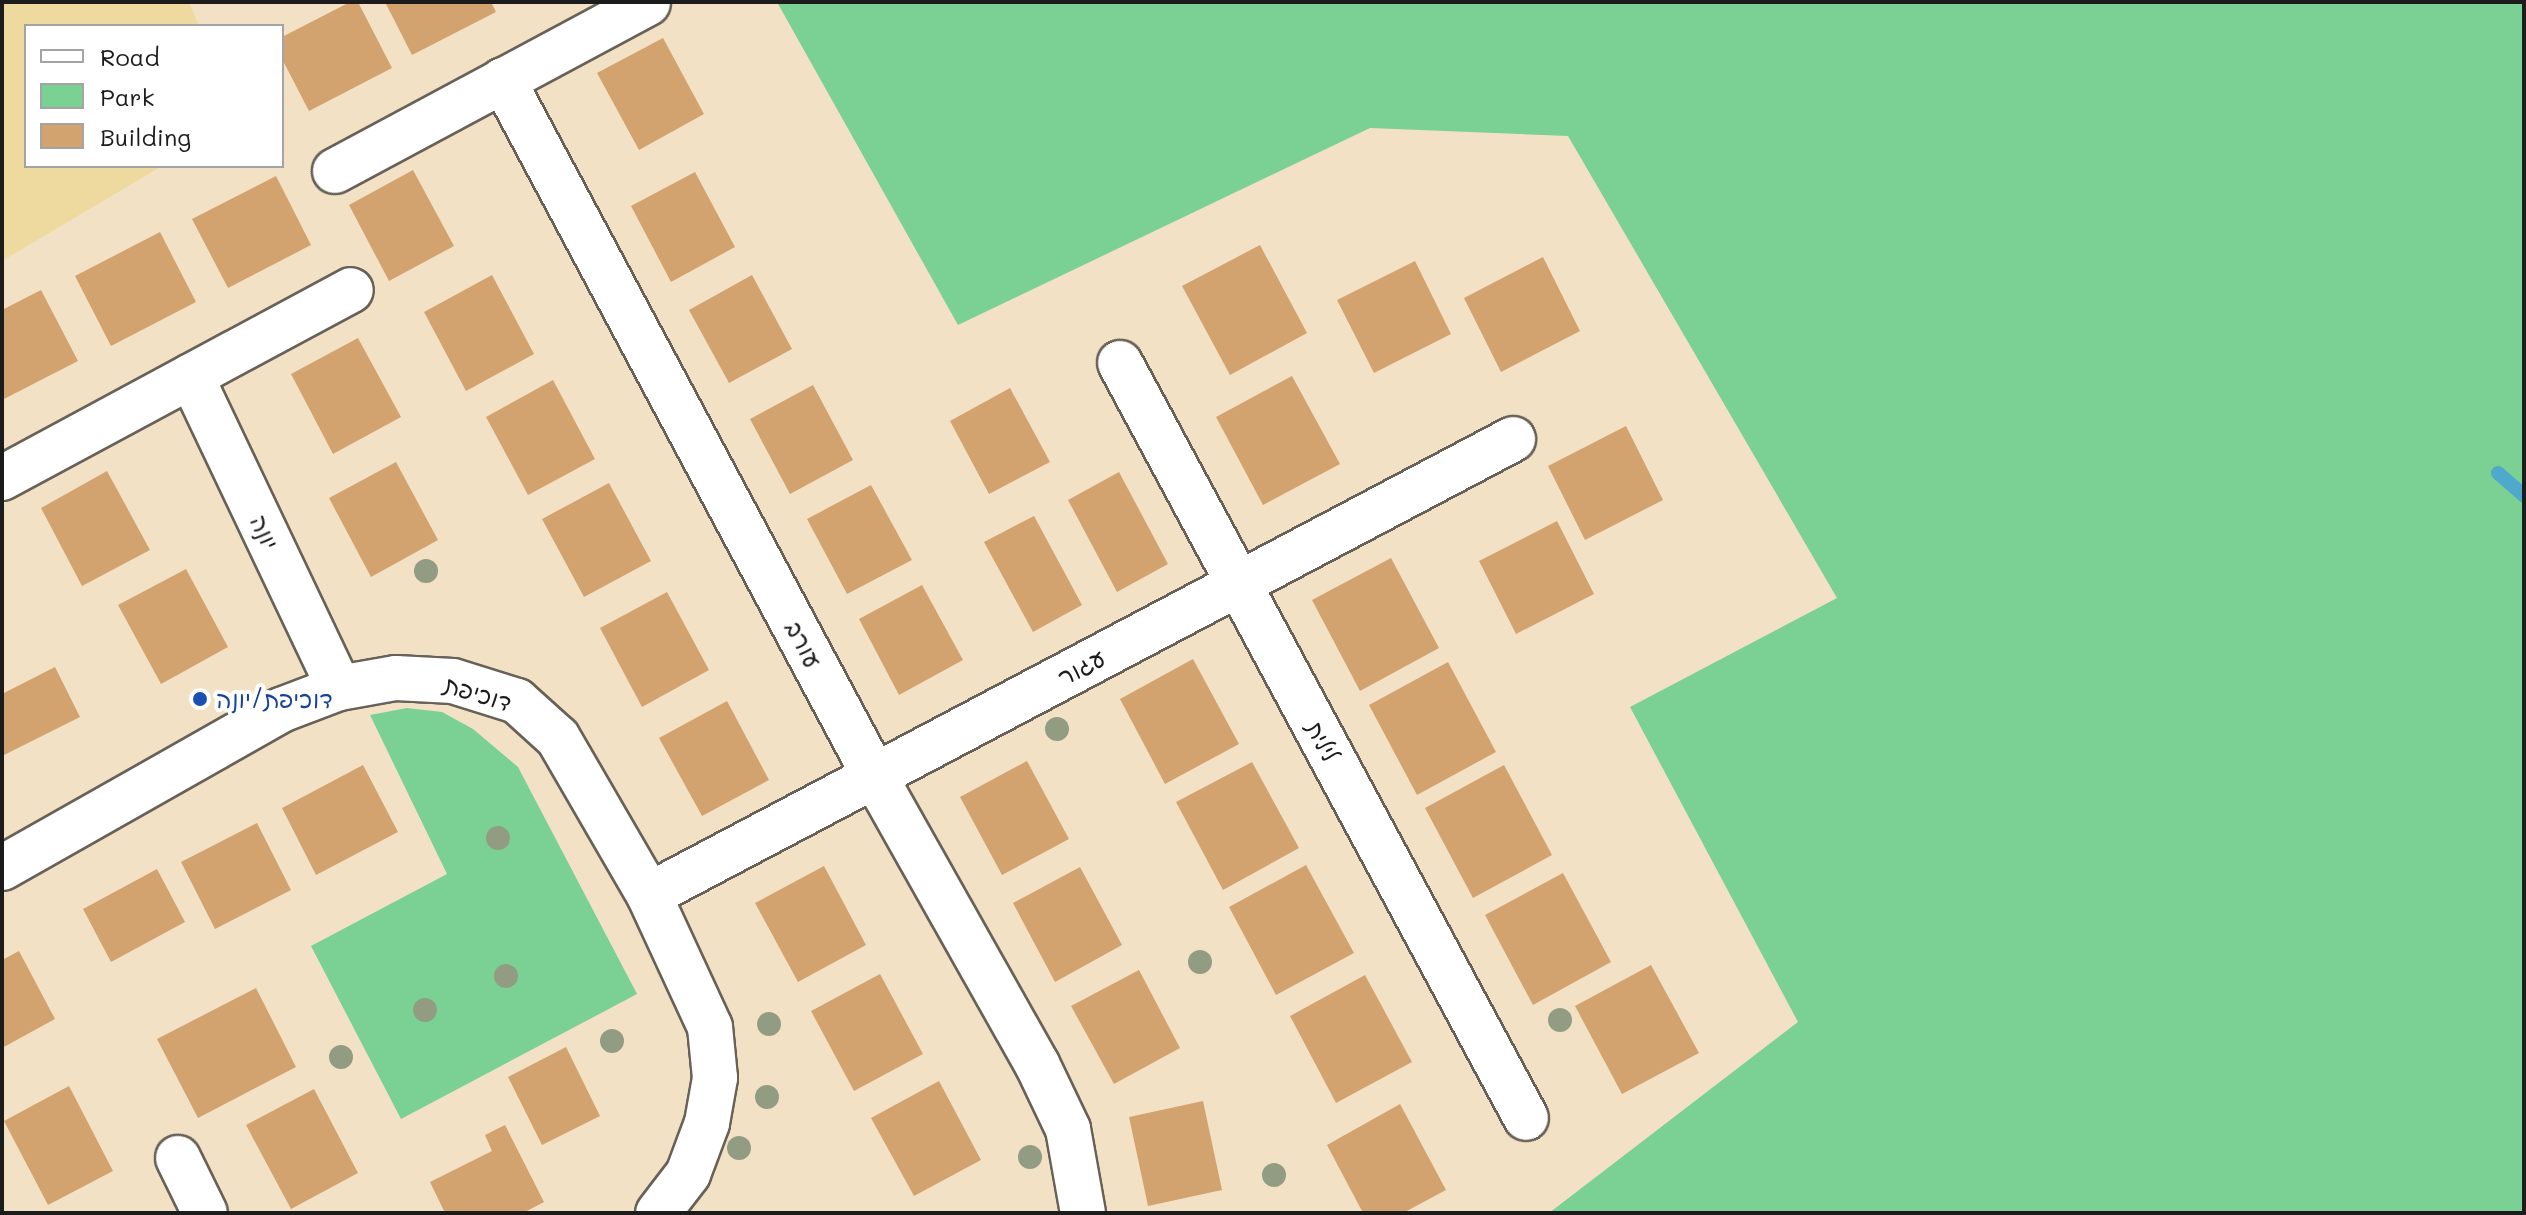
<!DOCTYPE html>
<html>
<head>
<meta charset="utf-8">
<style>
	body { margin:0 }
	#map { position:relative; width:2526px; height:1215px; overflow:hidden; background:#f3e1c5; font-family:Mali,"Playpen Sans Hebrew",sans-serif }
	div>[style] { position:absolute }
	.green>* { inset:0; background:#7bd093 }
	.sand>* { inset:0; background:#eeda9e }
	.stream>* { height:14px; margin:-7px; padding:0 7px; transform-origin:7px; border-radius:7px; background:#4ea9cc }
	.building>* { inset:0; background:#d3a36f }
	.roads { filter:drop-shadow(2px 0 #676157) drop-shadow(-2px 0 #676157) drop-shadow(0 2px #676157) drop-shadow(0 -2px #676157) }
	.minor>* { height:44px; margin:-22px; padding:0 22px; transform-origin:22px; border-radius:22px; background:#fff }
	.trees>* { width:24px; height:24px; margin:-12px; border-radius:50%; background:#929c82 }
	.dots>* { width:22px; height:22px; translate:-50% -50%; box-sizing:border-box; border:4px solid #fff; border-radius:50% }
	span { translate:-50% -50%; white-space:nowrap; text-align:center; line-height:1.15; -webkit-text-stroke:8px #fff; paint-order:stroke }
	.street-label { font-size:24px; color:#1c1c1c }
	.transit-label { font-size:24px; color:#164399 }
	.left { translate:0 -50%; text-align:left }
	.frame { position:absolute; inset:0; border:4px solid #1c1c1c; pointer-events:none }
	.legend { position:absolute; left:24px; top:24px; width:260px; height:144px; box-sizing:border-box; background:#fff; border:2px solid #a4a4a4; margin:0; padding:10px 14px; list-style:none; font-size:24px; color:#1c1c1c }
	.legend li { display:flex; align-items:center; gap:16px; height:40px }
	.legend b { width:40px; border:2px solid #a4a4a4 }
</style>
</head>
<body>
<div id="map">
	<div class="green">
		<i style="clip-path:polygon(777px 2px,2524px 2px,2524px 1213px,1549px 1213px,1798px 1022px,1630px 707px,1837px 598px,1568px 136px,1370px 128px,958px 325px)"></i>
		<i style="clip-path:polygon(407px 708px,442px 712px,473px 729px,518px 767px,637px 994px,401px 1119px,311px 946px,447px 874px,370px 715px)"></i>
	</div>
	<div class="sand">
		<i style="clip-path:polygon(2px 2px,189px 2px,199px 26px,26px 26px,26px 166px,162px 166px,2px 261px)"></i>
	</div>
	<div class="stream">
		<i style="left:2498px;top:473px;width:35px;rotate:41deg"></i>
	</div>
	<div class="building">
		<i style="clip-path:polygon(350px 2px,358px 2px,392px 68px,309px 111px,282px 59px,282px 37px)"></i>
		<i style="clip-path:polygon(385px 2px,491px 2px,496px 12px,412px 55px)"></i>
		<i style="clip-path:polygon(663px 38px,704px 114px,639px 150px,597px 73px)"></i>
		<i style="clip-path:polygon(413px 170px,454px 246px,389px 281px,349px 205px)"></i>
		<i style="clip-path:polygon(695px 172px,735px 247px,671px 282px,631px 206px)"></i>
		<i style="clip-path:polygon(276px 176px,311px 245px,228px 288px,192px 219px)"></i>
		<i style="clip-path:polygon(160px 232px,196px 302px,111px 346px,75px 276px)"></i>
		<i style="clip-path:polygon(1260px 245px,1307px 333px,1230px 375px,1182px 286px)"></i>
		<i style="clip-path:polygon(1543px 257px,1580px 331px,1501px 372px,1464px 298px)"></i>
		<i style="clip-path:polygon(1415px 261px,1451px 334px,1374px 373px,1337px 300px)"></i>
		<i style="clip-path:polygon(492px 275px,534px 354px,466px 391px,424px 312px)"></i>
		<i style="clip-path:polygon(752px 275px,792px 349px,729px 383px,689px 310px)"></i>
		<i style="clip-path:polygon(41px 290px,78px 361px,2px 400px,2px 310px)"></i>
		<i style="clip-path:polygon(358px 338px,401px 417px,333px 454px,291px 374px)"></i>
		<i style="clip-path:polygon(1292px 376px,1340px 464px,1263px 505px,1216px 417px)"></i>
		<i style="clip-path:polygon(553px 380px,595px 459px,528px 495px,486px 417px)"></i>
		<i style="clip-path:polygon(813px 385px,853px 460px,790px 494px,750px 419px)"></i>
		<i style="clip-path:polygon(1010px 388px,1050px 462px,989px 494px,950px 421px)"></i>
		<i style="clip-path:polygon(1626px 426px,1663px 500px,1585px 540px,1548px 466px)"></i>
		<i style="clip-path:polygon(396px 462px,438px 540px,371px 577px,329px 498px)"></i>
		<i style="clip-path:polygon(107px 471px,150px 550px,82px 586px,41px 508px)"></i>
		<i style="clip-path:polygon(1119px 472px,1168px 564px,1117px 592px,1068px 500px)"></i>
		<i style="clip-path:polygon(609px 483px,651px 561px,584px 597px,542px 519px)"></i>
		<i style="clip-path:polygon(871px 485px,912px 560px,847px 594px,807px 519px)"></i>
		<i style="clip-path:polygon(1034px 516px,1082px 605px,1033px 632px,984px 542px)"></i>
		<i style="clip-path:polygon(1557px 521px,1594px 594px,1516px 634px,1479px 561px)"></i>
		<i style="clip-path:polygon(1391px 558px,1439px 648px,1360px 691px,1312px 600px)"></i>
		<i style="clip-path:polygon(186px 569px,228px 647px,161px 684px,118px 605px)"></i>
		<i style="clip-path:polygon(922px 585px,963px 660px,899px 695px,859px 619px)"></i>
		<i style="clip-path:polygon(667px 592px,709px 670px,642px 707px,600px 628px)"></i>
		<i style="clip-path:polygon(1193px 659px,1239px 744px,1165px 784px,1120px 699px)"></i>
		<i style="clip-path:polygon(1448px 662px,1496px 752px,1417px 795px,1369px 705px)"></i>
		<i style="clip-path:polygon(55px 667px,80px 717px,2px 756px,2px 694px)"></i>
		<i style="clip-path:polygon(727px 701px,769px 780px,702px 816px,659px 738px)"></i>
		<i style="clip-path:polygon(1027px 761px,1069px 839px,1002px 875px,960px 797px)"></i>
		<i style="clip-path:polygon(1252px 762px,1299px 848px,1223px 890px,1176px 802px)"></i>
		<i style="clip-path:polygon(363px 765px,398px 832px,316px 875px,282px 808px)"></i>
		<i style="clip-path:polygon(1504px 765px,1552px 855px,1473px 898px,1425px 808px)"></i>
		<i style="clip-path:polygon(257px 823px,291px 890px,215px 929px,181px 862px)"></i>
		<i style="clip-path:polygon(1306px 865px,1354px 953px,1276px 995px,1229px 907px)"></i>
		<i style="clip-path:polygon(824px 866px,866px 945px,798px 982px,755px 903px)"></i>
		<i style="clip-path:polygon(1080px 867px,1122px 945px,1055px 982px,1013px 903px)"></i>
		<i style="clip-path:polygon(157px 869px,185px 922px,111px 962px,83px 909px)"></i>
		<i style="clip-path:polygon(1563px 873px,1611px 962px,1533px 1005px,1485px 915px)"></i>
		<i style="clip-path:polygon(19px 951px,55px 1019px,2px 1048px,2px 960px)"></i>
		<i style="clip-path:polygon(1651px 965px,1699px 1053px,1622px 1094px,1575px 1006px)"></i>
		<i style="clip-path:polygon(1139px 970px,1180px 1048px,1114px 1084px,1071px 1006px)"></i>
		<i style="clip-path:polygon(880px 974px,923px 1054px,854px 1091px,811px 1011px)"></i>
		<i style="clip-path:polygon(1365px 975px,1412px 1062px,1336px 1103px,1290px 1016px)"></i>
		<i style="clip-path:polygon(256px 988px,296px 1067px,198px 1118px,157px 1039px)"></i>
		<i style="clip-path:polygon(566px 1047px,600px 1116px,542px 1145px,508px 1077px)"></i>
		<i style="clip-path:polygon(939px 1081px,981px 1160px,914px 1196px,871px 1118px)"></i>
		<i style="clip-path:polygon(69px 1086px,113px 1171px,48px 1205px,4px 1121px)"></i>
		<i style="clip-path:polygon(314px 1089px,358px 1173px,291px 1209px,246px 1125px)"></i>
		<i style="clip-path:polygon(1203px 1101px,1222px 1190px,1148px 1206px,1129px 1117px)"></i>
		<i style="clip-path:polygon(1400px 1104px,1446px 1190px,1403px 1213px,1363px 1213px,1327px 1145px)"></i>
		<i style="clip-path:polygon(505px 1125px,544px 1202px,523px 1213px,445px 1213px,430px 1182px,492px 1151px,485px 1135px)"></i>
	</div>
	<div class="roads">
		<div class="minor">
			<i style="left:503px;top:80px;width:788px;rotate:61.91deg"></i>
			<i style="left:874px;top:775px;width:332px;rotate:60.6deg"></i>
			<i style="left:1037px;top:1064px;width:72px;rotate:64.5deg"></i>
			<i style="left:1068px;top:1129px;width:85px;rotate:79.9deg"></i>
			<i style="left:335px;top:171px;width:355px;rotate:-28.2deg"></i>
			<i style="left:1120px;top:363px;width:857px;rotate:61.73deg"></i>
			<i style="left:191px;top:376px;width:345px;rotate:64.6deg"></i>
			<i style="left:2px;top:478px;width:396px;rotate:-28.3deg"></i>
			<i style="left:2px;top:868px;width:321px;rotate:-29.5deg"></i>
			<i style="left:281px;top:710px;width:62px;rotate:-20.8deg"></i>
			<i style="left:339px;top:688px;width:58px;rotate:-10deg"></i>
			<i style="left:396px;top:678px;width:57px;rotate:3deg"></i>
			<i style="left:453px;top:681px;width:67px;rotate:17.4deg"></i>
			<i style="left:517px;top:701px;width:55px;rotate:42.1deg"></i>
			<i style="left:558px;top:738px;width:181px;rotate:59.9deg"></i>
			<i style="left:649px;top:895px;width:145px;rotate:65.2deg"></i>
			<i style="left:710px;top:1027px;width:51px;rotate:84.4deg"></i>
			<i style="left:715px;top:1078px;width:46px;rotate:100.1deg"></i>
			<i style="left:707px;top:1123px;width:54px;rotate:110.4deg"></i>
			<i style="left:688px;top:1174px;width:49px;rotate:127.6deg"></i>
			<i style="left:649px;top:895px;width:977px;rotate:-27.82deg"></i>
			<i style="left:178px;top:1158px;width:61px;rotate:63.9deg"></i>
		</div>
	</div>
	<div class="trees">
		<i style="left:426px;top:571px"></i>
		<i style="left:1057px;top:729px"></i>
		<i style="left:498px;top:838px"></i>
		<i style="left:1200px;top:962px"></i>
		<i style="left:506px;top:976px"></i>
		<i style="left:425px;top:1010px"></i>
		<i style="left:1560px;top:1020px"></i>
		<i style="left:769px;top:1024px"></i>
		<i style="left:612px;top:1041px"></i>
		<i style="left:341px;top:1057px"></i>
		<i style="left:767px;top:1097px"></i>
		<i style="left:739px;top:1148px"></i>
		<i style="left:1030px;top:1157px"></i>
		<i style="left:1274px;top:1175px"></i>
	</div>
	<div class="dots">
		<i style="left:200px;top:699px;background:#1a4fb4"></i>
	</div>
	<div class="street-label">
		<span style="left:265px;top:532px;rotate:65deg">יונה</span>
		<span style="left:804px;top:644px;rotate:62deg">עורב</span>
		<span style="left:1081px;top:667px;rotate:-28deg">עגור</span>
		<span style="left:478px;top:693px;rotate:17deg">דוכיפת</span>
		<span style="left:1323px;top:741px;rotate:62deg">לילית</span>
	</div>
	<div class="transit-label">
		<span class="left" style="left:216px;top:699px">דוכיפת/יונה</span>
	</div>
	<div class="frame"></div>
	<ul class="legend">
	<li><b style="height:10px;background:#fff"></b>Road</li>
	<li><b style="height:22px;background:#7bd093"></b>Park</li>
	<li><b style="height:22px;background:#d3a36f"></b>Building</li>
	</ul>
</div>
</body>
</html>
